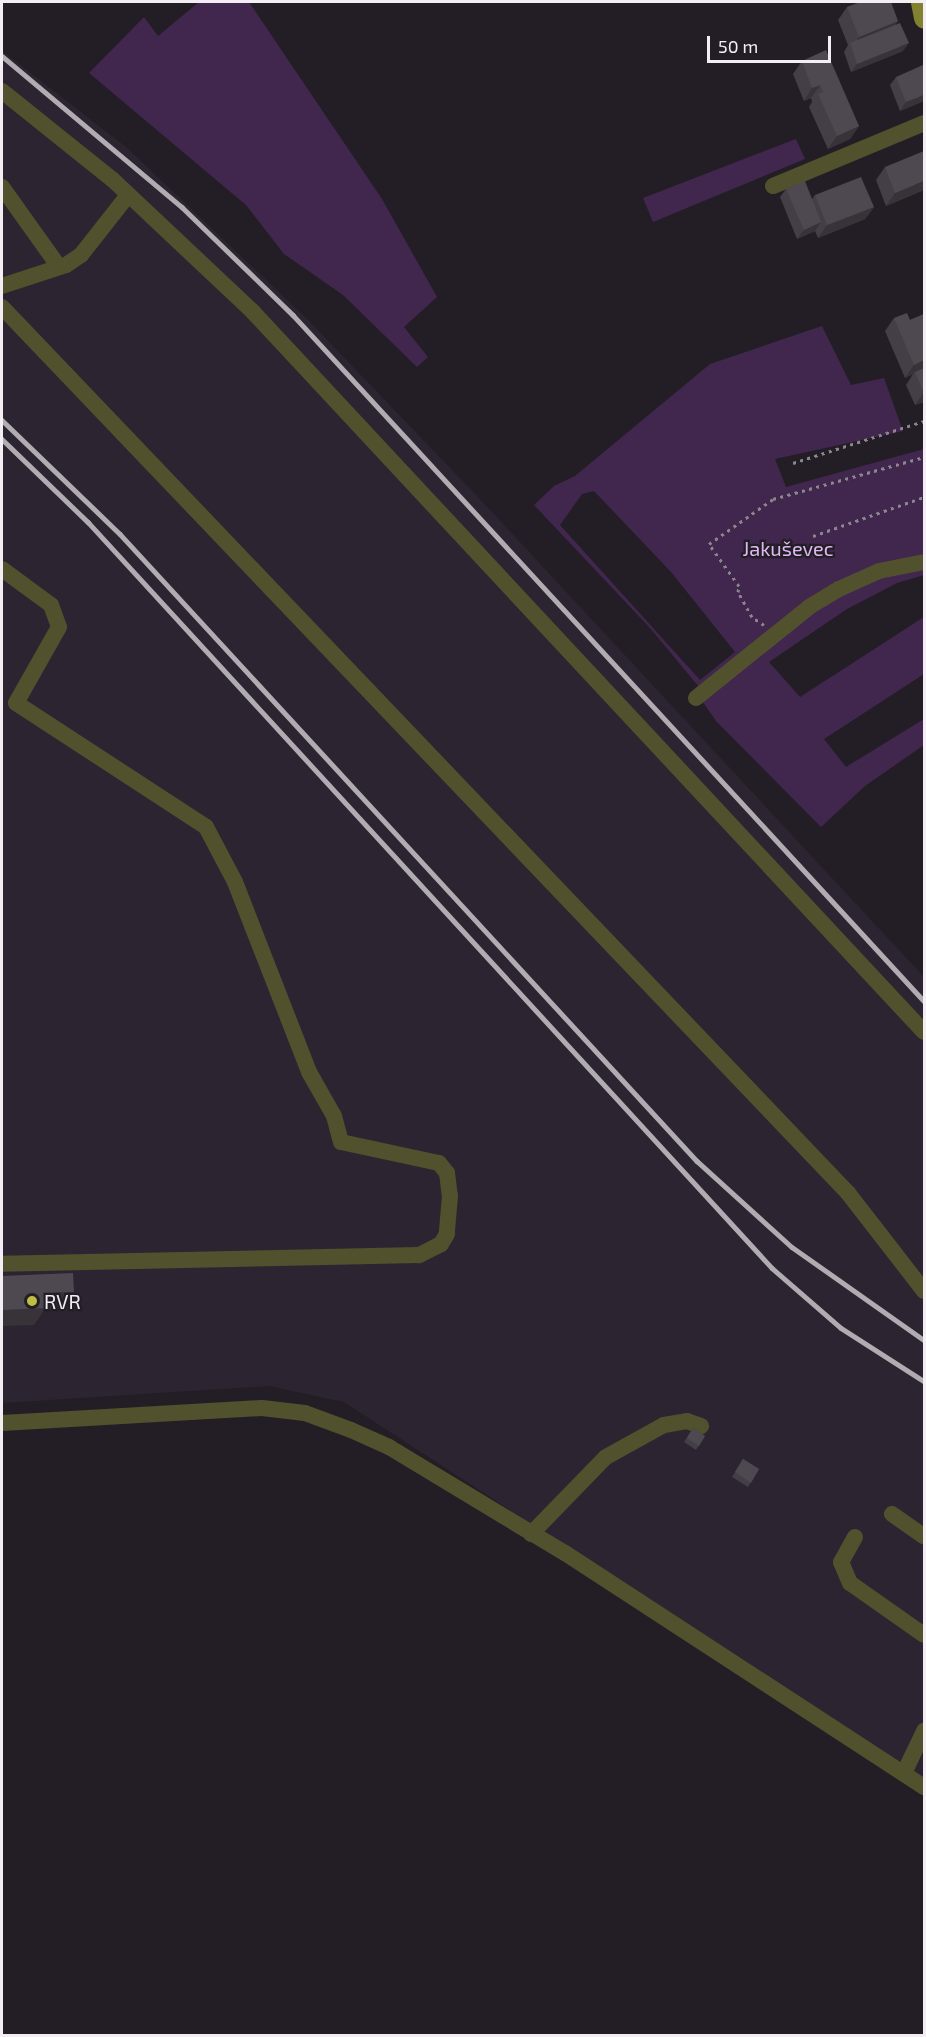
<!DOCTYPE html>
<html>
<head>
<meta charset="utf-8">
<style>
	body { margin:0 }
	#map { position:relative; width:926px; height:2037px; overflow:hidden; background:#231e26; font-family:"Exo 2",sans-serif }
	div>[style] { position:absolute }
	.built>* { inset:0; background:#2d2431 }
	.green>* { inset:0; background:#41264e }
	.path>* { height:3px; margin-top:-1.5px; transform-origin:0; background:repeating-linear-gradient(90deg,#8a868d 0 3px,transparent 0 7.5px) }
	.minor>* { height:16px; margin:-8px; padding:0 8px; transform-origin:8px; border-radius:8px; background:#51512d }
	.major>* { height:21px; margin:-10.5px; padding:0 10.5px; transform-origin:10.5px; border-radius:10.5px; background:#818130 }
	.rail>* { height:4.5px; margin:-2.25px; padding:0 2.25px; transform-origin:2.25px; border-radius:2.25px; background:#b0acb2 }
	.wall>* { inset:0; background:#433f46 }
	.shaded-wall>* { inset:0; background:#373339 }
	.building>* { inset:0; background:#4e4951 }
	.dots>* { width:16px; height:16px; translate:-50% -50%; box-sizing:border-box; border:3px solid #231e26; border-radius:50% }
	span { translate:-50% -50%; white-space:nowrap; text-align:center; line-height:1.15; -webkit-text-stroke:4.5px #231e26; paint-order:stroke }
	.park-label { font-size:20px; color:#dfb8f3 }
	.poi-label { font-size:20px; color:#f2eef4 }
	.left { translate:0 -50%; text-align:left }
	.frame { position:absolute; inset:0; border:3px solid #f2eef4; pointer-events:none }
	.scale { position:absolute; left:707px; top:36px; width:124px; height:27px; box-sizing:border-box; border:3px solid #f2eef4; border-top:0; padding-left:8px; font-size:18px; line-height:21px; white-space:nowrap; color:#f2eef4; -webkit-text-stroke:4px #231e26; paint-order:stroke }
</style>
</head>
<body>
<div id="map">
	<div class="built">
		<i style="clip-path:polygon(2px 51px,126px 147px,306px 318px,477px 496px,924px 977px,924px 1779px,344px 1402px,269px 1386px,2px 1403px)"></i>
	</div>
	<div class="green">
		<i style="clip-path:polygon(199px 2px,249px 2px,382px 199px,437px 297px,404px 327px,428px 357px,417px 367px,343px 295px,284px 254px,246px 205px,89px 73px,144px 17px,158px 36px)"></i>
		<i style="clip-path:polygon(796px 139px,805px 159px,653px 222px,643px 198px)"></i>
		<i style="clip-path:polygon(evenodd,822px 326px,851px 385px,884px 378px,903px 431px,775px 459px,786px 487px,924px 449px,924px 557px,875px 568px,699px 687px,650px 628px,534px 505px,554px 486px,575px 476px,710px 364px,822px 326px,594px 491px,671px 572px,735px 652px,700px 680px,560px 525px,582px 494px,594px 491px)"></i>
		<i style="clip-path:polygon(924px 566px,924px 575px,897px 583px,847px 609px,769px 662px,800px 697px,924px 617px,924px 674px,824px 739px,846px 767px,924px 719px,924px 745px,865px 786px,821px 827px,716px 721px,702px 701px,790px 625px,854px 586px)"></i>
	</div>
	<div class="path">
		<i style="left:793px;top:463px;width:138px;rotate:-17.8deg"></i>
		<i style="left:813px;top:536px;width:118px;rotate:-19.4deg"></i>
		<i style="left:764px;top:625px;width:14px;rotate:-146deg"></i>
		<i style="left:752px;top:617px;width:29px;rotate:-119deg"></i>
		<i style="left:738px;top:592px;width:6px;rotate:-81deg"></i>
		<i style="left:739px;top:586px;width:52px;rotate:-125.5deg"></i>
		<i style="left:709px;top:544px;width:78px;rotate:-35.1deg"></i>
		<i style="left:773px;top:499px;width:157px;rotate:-15.5deg"></i>
	</div>
	<div class="minor">
		<i style="left:2px;top:91px;width:141px;rotate:38.7deg"></i>
		<i style="left:112px;top:179px;width:194px;rotate:43.3deg"></i>
		<i style="left:253px;top:312px;width:984px;rotate:47.02deg"></i>
		<i style="left:773px;top:186px;width:164px;rotate:-22.6deg"></i>
		<i style="left:2px;top:187px;width:98px;rotate:54.5deg"></i>
		<i style="left:2px;top:286px;width:67px;rotate:-18.2deg"></i>
		<i style="left:66px;top:265px;width:18px;rotate:-34deg"></i>
		<i style="left:81px;top:255px;width:76px;rotate:-51.9deg"></i>
		<i style="left:2px;top:307px;width:1225px;rotate:46.32deg"></i>
		<i style="left:848px;top:1193px;width:124px;rotate:52.2deg"></i>
		<i style="left:2px;top:569px;width:61px;rotate:36.3deg"></i>
		<i style="left:51px;top:605px;width:23px;rotate:70deg"></i>
		<i style="left:59px;top:627px;width:87px;rotate:119.5deg"></i>
		<i style="left:16px;top:703px;width:227px;rotate:33.1deg"></i>
		<i style="left:206px;top:827px;width:62px;rotate:62.2deg"></i>
		<i style="left:235px;top:882px;width:204px;rotate:68.7deg"></i>
		<i style="left:309px;top:1072px;width:51px;rotate:60.4deg"></i>
		<i style="left:334px;top:1116px;width:27px;rotate:75deg"></i>
		<i style="left:341px;top:1142px;width:100px;rotate:12.1deg"></i>
		<i style="left:439px;top:1163px;width:13px;rotate:51deg"></i>
		<i style="left:447px;top:1173px;width:23px;rotate:83deg"></i>
		<i style="left:450px;top:1196px;width:38px;rotate:95deg"></i>
		<i style="left:447px;top:1234px;width:12px;rotate:121deg"></i>
		<i style="left:441px;top:1244px;width:25px;rotate:153deg"></i>
		<i style="left:419px;top:1255px;width:417px;rotate:178.8deg"></i>
		<i style="left:696px;top:698px;width:145px;rotate:-38.8deg"></i>
		<i style="left:809px;top:607px;width:35px;rotate:-31deg"></i>
		<i style="left:839px;top:589px;width:44px;rotate:-24.2deg"></i>
		<i style="left:879px;top:571px;width:46px;rotate:-11.3deg"></i>
		<i style="left:2px;top:1423px;width:260px;rotate:-3.3deg"></i>
		<i style="left:262px;top:1408px;width:43px;rotate:6.6deg"></i>
		<i style="left:305px;top:1413px;width:49px;rotate:20.3deg"></i>
		<i style="left:351px;top:1430px;width:42px;rotate:24.1deg"></i>
		<i style="left:389px;top:1447px;width:205px;rotate:31.1deg"></i>
		<i style="left:565px;top:1553px;width:429px;rotate:33.1deg"></i>
		<i style="left:892px;top:1514px;width:39px;rotate:35deg"></i>
		<i style="left:531px;top:1534px;width:107px;rotate:-45.8deg"></i>
		<i style="left:606px;top:1457px;width:66px;rotate:-28.9deg"></i>
		<i style="left:664px;top:1425px;width:23px;rotate:-10deg"></i>
		<i style="left:687px;top:1421px;width:15px;rotate:20deg"></i>
		<i style="left:855px;top:1537px;width:29px;rotate:119deg"></i>
		<i style="left:841px;top:1562px;width:23px;rotate:67deg"></i>
		<i style="left:850px;top:1583px;width:90px;rotate:35.1deg"></i>
		<i style="left:904px;top:1773px;width:47px;rotate:-64.5deg"></i>
	</div>
	<div class="major">
		<i style="left:921px;top:2px;width:16px;rotate:79deg"></i>
	</div>
	<div class="rail">
		<i style="left:2px;top:56px;width:235px;rotate:40deg"></i>
		<i style="left:182px;top:207px;width:155px;rotate:44.2deg"></i>
		<i style="left:293px;top:315px;width:932px;rotate:47.39deg"></i>
		<i style="left:2px;top:420px;width:164px;rotate:44deg"></i>
		<i style="left:120px;top:534px;width:852px;rotate:47.38deg"></i>
		<i style="left:697px;top:1161px;width:128px;rotate:42.2deg"></i>
		<i style="left:792px;top:1247px;width:161px;rotate:35.2deg"></i>
		<i style="left:2px;top:439px;width:120px;rotate:44deg"></i>
		<i style="left:88px;top:522px;width:1012px;rotate:47.48deg"></i>
		<i style="left:772px;top:1268px;width:91px;rotate:41deg"></i>
		<i style="left:841px;top:1328px;width:98px;rotate:32.6deg"></i>
	</div>
	<div class="wall">
		<i style="clip-path:polygon(847px 7px,898px 21px,895px 25px,903px 51px,851px 72px,844px 52px,848px 45px,838px 20px)"></i>
		<i style="clip-path:polygon(802px 61px,859px 126px,850px 139px,828px 149px,809px 107px,812px 102px,811px 98px,804px 101px,793px 74px)"></i>
		<i style="clip-path:polygon(896px 77px,924px 101px,900px 111px,890px 85px)"></i>
		<i style="clip-path:polygon(885px 167px,924px 190px,886px 206px,876px 180px)"></i>
		<i style="clip-path:polygon(786px 189px,812px 199px,815px 195px,874px 207px,865px 219px,818px 238px,815px 231px,797px 239px,780px 197px)"></i>
		<i style="clip-path:polygon(924px 314px,924px 402px,915px 405px,906px 385px,913px 374px,905px 378px,885px 331px,894px 318px,910px 320px)"></i>
		<i style="clip-path:polygon(693px 1428px,705px 1436px,696px 1450px,684px 1442px)"></i>
		<i style="clip-path:polygon(743px 1459px,759px 1469px,748px 1487px,732px 1477px)"></i>
	</div>
	<div class="shaded-wall">
		<i style="clip-path:polygon(898px 21px,889px 34px,851px 48px,859px 37px)"></i>
		<i style="clip-path:polygon(909px 43px,903px 51px,851px 72px,857px 64px)"></i>
		<i style="clip-path:polygon(820px 85px,811px 98px,804px 101px,812px 88px)"></i>
		<i style="clip-path:polygon(924px 95px,924px 101px,900px 111px,906px 102px)"></i>
		<i style="clip-path:polygon(859px 126px,850px 139px,828px 149px,837px 136px)"></i>
		<i style="clip-path:polygon(924px 181px,924px 190px,886px 206px,895px 193px)"></i>
		<i style="clip-path:polygon(874px 207px,865px 219px,818px 238px,827px 225px)"></i>
		<i style="clip-path:polygon(821px 222px,815px 231px,797px 239px,804px 230px)"></i>
		<i style="clip-path:polygon(924px 360px,924px 369px,915px 372px,913px 374px,905px 378px,914px 365px)"></i>
		<i style="clip-path:polygon(924px 392px,924px 402px,915px 405px)"></i>
		<i style="clip-path:polygon(74px 1292px,63px 1308px,45px 1309px,34px 1325px,2px 1326px,2px 1310px,45px 1293px)"></i>
	</div>
	<div class="building">
		<i style="clip-path:polygon(860px 2px,891px 2px,898px 21px,859px 37px,847px 7px)"></i>
		<i style="clip-path:polygon(900px 23px,909px 43px,857px 64px,850px 43px)"></i>
		<i style="clip-path:polygon(826px 50px,859px 126px,837px 136px,818px 94px,823px 92px,820px 85px,812px 88px,802px 61px)"></i>
		<i style="clip-path:polygon(923px 65px,924px 68px,924px 95px,906px 102px,896px 77px)"></i>
		<i style="clip-path:polygon(924px 151px,924px 181px,895px 193px,885px 167px)"></i>
		<i style="clip-path:polygon(861px 177px,874px 207px,827px 225px,815px 195px)"></i>
		<i style="clip-path:polygon(805px 181px,821px 222px,804px 230px,786px 189px)"></i>
		<i style="clip-path:polygon(907px 313px,910px 320px,924px 314px,924px 360px,914px 365px,894px 318px)"></i>
		<i style="clip-path:polygon(924px 368px,924px 393px,915px 372px)"></i>
		<i style="clip-path:polygon(73px 1273px,74px 1292px,45px 1293px,46px 1308px,2px 1310px,2px 1276px)"></i>
		<i style="clip-path:polygon(693px 1428px,705px 1436px,699px 1446px,687px 1438px)"></i>
		<i style="clip-path:polygon(743px 1459px,759px 1469px,751px 1483px,735px 1472px)"></i>
	</div>
	<div class="dots">
		<i style="left:32px;top:1301px;background:#bebf42"></i>
	</div>
	<div class="park-label">
		<span style="left:788px;top:548px">Jakuševec</span>
	</div>
	<div class="poi-label">
		<span class="left" style="left:44px;top:1301px">RVR</span>
	</div>
	<div class="frame"></div>
	<div class="scale">50 m</div>
</div>
</body>
</html>
